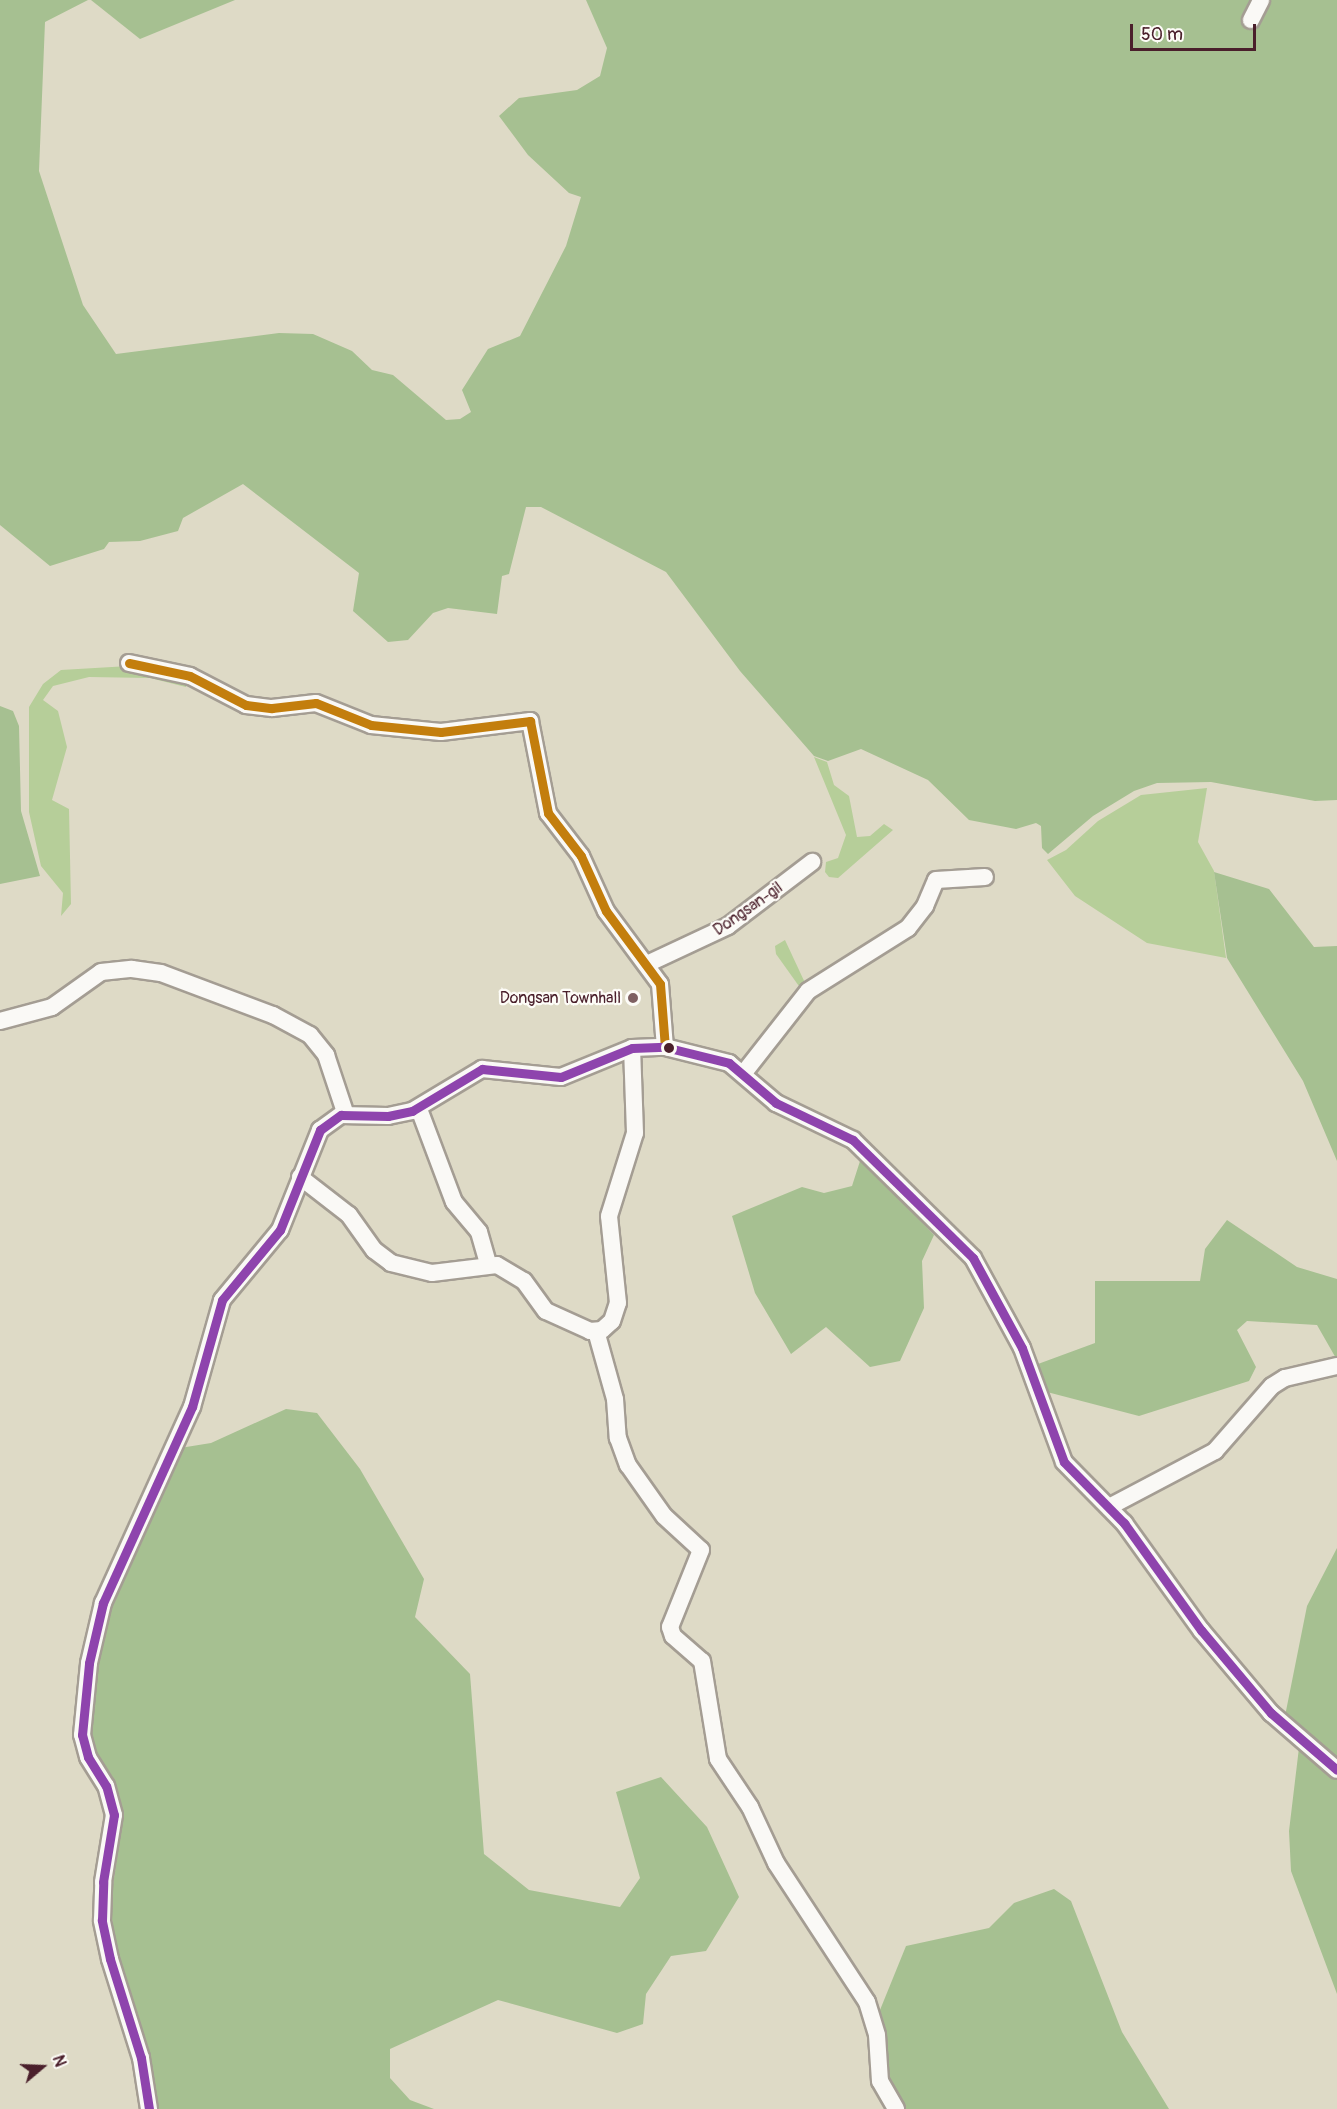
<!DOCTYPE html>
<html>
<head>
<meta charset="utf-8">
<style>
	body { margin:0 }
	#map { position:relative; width:1337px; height:2109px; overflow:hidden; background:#dedac6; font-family:Pangolin,sans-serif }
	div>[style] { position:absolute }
	.green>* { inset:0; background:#b6ce99 }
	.forest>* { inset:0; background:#a6c091 }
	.roads { filter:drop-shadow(2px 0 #a49d93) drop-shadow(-2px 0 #a49d93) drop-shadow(0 2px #a49d93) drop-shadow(0 -2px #a49d93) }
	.minor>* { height:16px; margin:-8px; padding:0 8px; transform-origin:8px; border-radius:8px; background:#faf9f6 }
	.bus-1>* { height:9px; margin:-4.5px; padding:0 4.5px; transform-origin:4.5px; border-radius:4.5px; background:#c37e0d }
	.bus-2>* { height:9px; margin:-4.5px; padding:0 4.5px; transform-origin:4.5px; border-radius:4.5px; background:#8e44ad }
	.dots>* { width:16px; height:16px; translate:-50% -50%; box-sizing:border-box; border:3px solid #fdfcf7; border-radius:50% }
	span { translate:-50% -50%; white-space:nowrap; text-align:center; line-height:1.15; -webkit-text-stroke:4.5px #fdfcf7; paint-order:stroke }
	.street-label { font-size:16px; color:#4a1f2b }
	.poi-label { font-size:16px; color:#4a1f2b }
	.right { translate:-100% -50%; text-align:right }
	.north { position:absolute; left:12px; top:2037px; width:60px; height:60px; -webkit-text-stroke:4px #fdfcf7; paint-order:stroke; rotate:71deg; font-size:16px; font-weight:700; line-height:24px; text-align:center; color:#4a1f2b }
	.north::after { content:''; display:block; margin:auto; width:21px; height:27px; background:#4a1f2b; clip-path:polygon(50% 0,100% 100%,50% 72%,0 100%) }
	.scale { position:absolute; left:1130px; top:24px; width:126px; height:27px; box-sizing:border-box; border:3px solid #4a1f2b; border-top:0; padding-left:8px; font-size:18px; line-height:21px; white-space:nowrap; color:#4a1f2b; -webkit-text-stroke:4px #fdfcf7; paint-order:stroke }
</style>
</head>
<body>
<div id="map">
	<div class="green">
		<div style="clip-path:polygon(129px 666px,188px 680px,186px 687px,150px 678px,89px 677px,53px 686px,43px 700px,58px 711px,67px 747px,52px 800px,69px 809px,71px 904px,61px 916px,63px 893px,41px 866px,29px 812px,29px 707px,43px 684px,61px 670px)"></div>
		<div style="clip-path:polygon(814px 757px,827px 762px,834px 785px,849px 796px,857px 837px,870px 836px,884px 824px,893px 830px,838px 878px,829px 877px,825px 872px,826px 862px,838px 858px,846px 835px)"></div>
		<div style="clip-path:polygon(1207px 788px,1198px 842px,1214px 871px,1226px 958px,1147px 943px,1075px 896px,1047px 860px,1066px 850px,1098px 821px,1141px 795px)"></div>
		<div style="clip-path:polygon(785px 940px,806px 985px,801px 989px,776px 954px,775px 946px)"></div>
	</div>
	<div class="forest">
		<div style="clip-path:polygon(0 0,88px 0,45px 22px,39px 171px,83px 305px,116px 354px,279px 333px,313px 334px,352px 351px,372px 370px,393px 375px,446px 420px,460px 419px,471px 412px,462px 390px,488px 349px,520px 336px,566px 246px,581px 197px,569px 193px,528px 155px,499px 116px,519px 98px,577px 90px,600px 76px,607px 48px,586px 0,1337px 0,1337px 800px,1315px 801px,1211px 782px,1157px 783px,1134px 791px,1093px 816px,1048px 854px,1042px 848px,1041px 826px,1036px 823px,1016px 829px,969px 820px,928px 780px,861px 749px,828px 761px,814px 756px,740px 671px,666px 572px,541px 507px,526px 507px,509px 574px,502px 576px,497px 614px,448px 608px,433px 613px,408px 640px,388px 642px,353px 611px,359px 573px,243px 484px,183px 518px,178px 531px,140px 541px,109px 542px,104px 549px,50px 566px,0 525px)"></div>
		<div style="clip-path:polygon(91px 0,235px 0,140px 39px)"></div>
		<div style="clip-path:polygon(0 706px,13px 711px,19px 726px,21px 811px,40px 876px,0 884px)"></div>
		<div style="clip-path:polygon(1214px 872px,1269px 889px,1314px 947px,1337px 946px,1337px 1161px,1303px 1081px,1227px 958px)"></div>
		<div style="clip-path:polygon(861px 1158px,934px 1235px,922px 1261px,924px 1308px,900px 1361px,870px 1367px,826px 1327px,791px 1354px,755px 1293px,732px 1216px,802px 1187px,824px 1193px,852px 1186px)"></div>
		<div style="clip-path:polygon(1227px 1220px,1297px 1267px,1337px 1279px,1337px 1360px,1317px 1325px,1247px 1321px,1237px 1330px,1256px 1367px,1249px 1381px,1139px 1416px,1047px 1392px,1038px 1364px,1095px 1343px,1095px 1281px,1200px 1281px,1205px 1249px)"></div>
		<div style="clip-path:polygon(286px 1409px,317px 1413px,360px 1469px,424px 1579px,415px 1617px,470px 1674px,484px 1854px,529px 1890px,620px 1907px,640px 1878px,616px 1792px,661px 1777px,707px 1827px,739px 1897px,706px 1951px,671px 1956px,646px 1994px,643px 2024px,617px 2033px,498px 2000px,390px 2049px,390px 2078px,410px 2100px,434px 2109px,157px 2109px,117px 1957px,110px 1904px,123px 1819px,119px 1794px,96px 1754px,90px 1733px,97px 1664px,110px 1604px,180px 1448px,211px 1443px)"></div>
		<div style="clip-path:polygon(1337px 1548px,1337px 1994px,1291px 1871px,1289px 1831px,1301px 1731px,1285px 1716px,1307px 1606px)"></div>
		<div style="clip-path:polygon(1054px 1889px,1071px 1901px,1122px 2032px,1169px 2109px,900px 2109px,888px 2087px,875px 2011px,880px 2010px,906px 1946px,989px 1928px,1014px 1903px)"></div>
	</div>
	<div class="roads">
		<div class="minor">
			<div style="left:1251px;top:20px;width:22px;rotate:-63deg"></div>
			<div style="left:129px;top:663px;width:62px;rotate:12deg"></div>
			<div style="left:190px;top:676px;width:63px;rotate:27.4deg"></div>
			<div style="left:246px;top:705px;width:26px;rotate:7deg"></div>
			<div style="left:272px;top:708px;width:44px;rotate:-6.5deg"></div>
			<div style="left:316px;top:703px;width:59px;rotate:21.8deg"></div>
			<div style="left:371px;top:725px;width:70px;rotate:5.7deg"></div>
			<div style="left:441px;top:732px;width:90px;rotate:-7deg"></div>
			<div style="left:530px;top:721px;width:94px;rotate:78.9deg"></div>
			<div style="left:548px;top:813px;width:54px;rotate:52.5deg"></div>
			<div style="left:581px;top:856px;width:60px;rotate:65.6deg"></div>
			<div style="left:606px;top:911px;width:91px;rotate:53.5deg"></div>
			<div style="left:660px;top:984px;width:63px;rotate:85.5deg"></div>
			<div style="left:647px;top:964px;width:89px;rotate:-25.1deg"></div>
			<div style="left:728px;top:926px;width:106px;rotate:-37.3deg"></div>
			<div style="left:0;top:1021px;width:54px;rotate:-15.1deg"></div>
			<div style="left:52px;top:1007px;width:60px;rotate:-35.5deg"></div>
			<div style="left:101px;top:972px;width:31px;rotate:-6deg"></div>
			<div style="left:132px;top:969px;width:29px;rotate:8deg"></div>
			<div style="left:161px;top:973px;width:120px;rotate:20.6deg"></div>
			<div style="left:273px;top:1015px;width:42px;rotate:28.4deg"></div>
			<div style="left:310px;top:1035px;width:26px;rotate:51deg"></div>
			<div style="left:326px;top:1055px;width:63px;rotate:71.6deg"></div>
			<div style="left:743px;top:1074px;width:105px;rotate:-51.9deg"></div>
			<div style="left:808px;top:991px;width:118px;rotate:-32.2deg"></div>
			<div style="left:908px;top:928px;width:28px;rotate:-52deg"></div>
			<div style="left:925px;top:906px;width:28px;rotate:-67deg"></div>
			<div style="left:936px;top:880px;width:49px;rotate:-3.5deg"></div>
			<div style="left:419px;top:1109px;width:99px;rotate:69.4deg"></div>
			<div style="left:454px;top:1202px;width:39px;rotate:50deg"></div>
			<div style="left:479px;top:1232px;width:32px;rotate:74deg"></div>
			<div style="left:300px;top:1177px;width:62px;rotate:37.8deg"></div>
			<div style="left:349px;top:1215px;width:43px;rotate:54.5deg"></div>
			<div style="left:374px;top:1250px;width:21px;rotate:37deg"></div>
			<div style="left:391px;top:1263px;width:42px;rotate:13.7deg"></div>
			<div style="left:432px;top:1273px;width:65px;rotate:-7deg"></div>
			<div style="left:497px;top:1265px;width:31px;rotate:31deg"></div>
			<div style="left:524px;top:1281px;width:37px;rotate:54deg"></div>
			<div style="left:546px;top:1311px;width:48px;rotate:24.4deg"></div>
			<div style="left:590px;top:1331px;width:12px;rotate:-5deg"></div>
			<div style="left:602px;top:1330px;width:13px;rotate:-42deg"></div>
			<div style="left:612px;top:1321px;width:19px;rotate:-72deg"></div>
			<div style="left:618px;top:1303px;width:87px;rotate:-95.9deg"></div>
			<div style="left:609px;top:1216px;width:87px;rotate:-72.6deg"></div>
			<div style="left:635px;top:1133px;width:85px;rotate:-92deg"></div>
			<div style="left:596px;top:1331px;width:71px;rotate:74.4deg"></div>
			<div style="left:615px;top:1399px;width:39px;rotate:86deg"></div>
			<div style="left:618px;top:1438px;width:29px;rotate:70deg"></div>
			<div style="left:628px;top:1465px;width:62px;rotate:54.8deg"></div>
			<div style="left:664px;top:1516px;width:50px;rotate:42.6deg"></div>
			<div style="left:701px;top:1550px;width:83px;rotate:111.9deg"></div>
			<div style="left:670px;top:1627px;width:9px;rotate:72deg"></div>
			<div style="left:673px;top:1636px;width:38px;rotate:41deg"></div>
			<div style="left:702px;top:1661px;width:99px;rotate:80.7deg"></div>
			<div style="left:718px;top:1759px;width:58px;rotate:56.3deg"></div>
			<div style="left:750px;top:1807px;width:62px;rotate:65.1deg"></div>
			<div style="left:776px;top:1863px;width:166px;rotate:56.8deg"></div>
			<div style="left:867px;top:2002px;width:34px;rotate:73deg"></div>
			<div style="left:877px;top:2035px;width:46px;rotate:86.3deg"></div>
			<div style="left:880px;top:2081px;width:32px;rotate:60deg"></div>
			<div style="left:1109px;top:1507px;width:120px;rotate:-27.8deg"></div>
			<div style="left:1215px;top:1451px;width:86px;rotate:-48.8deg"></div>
			<div style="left:1272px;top:1386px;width:15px;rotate:-32deg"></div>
			<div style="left:1285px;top:1378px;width:53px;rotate:-13deg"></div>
			<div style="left:149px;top:2109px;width:52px;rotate:-98.9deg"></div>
			<div style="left:141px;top:2058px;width:104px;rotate:-107.4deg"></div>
			<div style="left:110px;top:1959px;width:40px;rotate:-102deg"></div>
			<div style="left:102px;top:1920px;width:38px;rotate:-88deg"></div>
			<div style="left:103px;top:1882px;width:68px;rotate:-80.7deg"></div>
			<div style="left:114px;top:1815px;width:30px;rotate:-105deg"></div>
			<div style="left:106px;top:1786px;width:34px;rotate:-122deg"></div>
			<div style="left:88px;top:1757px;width:23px;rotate:-105deg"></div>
			<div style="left:82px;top:1735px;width:72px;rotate:-84.4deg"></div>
			<div style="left:89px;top:1663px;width:62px;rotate:-76.9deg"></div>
			<div style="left:103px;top:1603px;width:215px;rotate:-65.6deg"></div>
			<div style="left:192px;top:1407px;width:111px;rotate:-74.3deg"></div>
			<div style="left:222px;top:1300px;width:91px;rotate:-50.4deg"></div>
			<div style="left:280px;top:1230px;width:108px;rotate:-68.2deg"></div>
			<div style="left:320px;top:1130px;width:26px;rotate:-36deg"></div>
			<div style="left:341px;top:1115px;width:47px;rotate:1.2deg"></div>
			<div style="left:388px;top:1116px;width:25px;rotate:-12deg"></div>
			<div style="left:412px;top:1111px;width:82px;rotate:-31deg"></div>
			<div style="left:482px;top:1069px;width:79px;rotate:5.8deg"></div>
			<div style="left:561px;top:1077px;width:77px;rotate:-22.2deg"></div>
			<div style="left:632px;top:1048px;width:33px;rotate:-2deg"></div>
			<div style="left:665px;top:1047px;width:66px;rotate:14deg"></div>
			<div style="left:729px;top:1063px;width:62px;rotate:40.4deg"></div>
			<div style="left:776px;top:1103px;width:85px;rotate:25.7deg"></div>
			<div style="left:853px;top:1140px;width:168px;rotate:44.5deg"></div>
			<div style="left:973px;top:1258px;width:102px;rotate:61.4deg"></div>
			<div style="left:1022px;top:1348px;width:121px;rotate:69.8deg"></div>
			<div style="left:1064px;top:1462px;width:86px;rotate:45.5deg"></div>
			<div style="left:1124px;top:1523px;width:132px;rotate:54.3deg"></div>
			<div style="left:1201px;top:1630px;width:109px;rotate:49.9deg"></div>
			<div style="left:1271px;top:1713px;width:87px;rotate:40.8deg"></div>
		</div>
	</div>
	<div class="bus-1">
		<div style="left:129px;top:663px;width:62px;rotate:12deg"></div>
		<div style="left:190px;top:676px;width:63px;rotate:27.4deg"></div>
		<div style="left:246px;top:705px;width:26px;rotate:7deg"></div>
		<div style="left:272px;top:708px;width:44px;rotate:-6.5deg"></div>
		<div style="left:316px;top:703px;width:59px;rotate:21.8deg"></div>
		<div style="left:371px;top:725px;width:70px;rotate:5.7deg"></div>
		<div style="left:441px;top:732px;width:90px;rotate:-7deg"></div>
		<div style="left:530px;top:721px;width:94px;rotate:78.9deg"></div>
		<div style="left:548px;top:813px;width:54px;rotate:52.5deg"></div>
		<div style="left:581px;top:856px;width:60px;rotate:65.6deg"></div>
		<div style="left:606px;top:911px;width:91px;rotate:53.5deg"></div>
		<div style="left:660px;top:984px;width:63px;rotate:85.5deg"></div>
	</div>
	<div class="bus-2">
		<div style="left:149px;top:2109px;width:52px;rotate:-98.9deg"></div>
		<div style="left:141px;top:2058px;width:104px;rotate:-107.4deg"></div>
		<div style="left:110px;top:1959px;width:40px;rotate:-102deg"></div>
		<div style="left:102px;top:1920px;width:38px;rotate:-88deg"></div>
		<div style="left:103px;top:1882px;width:68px;rotate:-80.7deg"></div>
		<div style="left:114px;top:1815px;width:30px;rotate:-105deg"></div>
		<div style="left:106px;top:1786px;width:34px;rotate:-122deg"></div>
		<div style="left:88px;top:1757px;width:23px;rotate:-105deg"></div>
		<div style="left:82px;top:1735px;width:72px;rotate:-84.4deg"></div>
		<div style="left:89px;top:1663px;width:62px;rotate:-76.9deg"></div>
		<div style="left:103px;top:1603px;width:215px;rotate:-65.6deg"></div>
		<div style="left:192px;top:1407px;width:111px;rotate:-74.3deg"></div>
		<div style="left:222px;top:1300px;width:91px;rotate:-50.4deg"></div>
		<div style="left:280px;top:1230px;width:108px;rotate:-68.2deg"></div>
		<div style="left:320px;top:1130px;width:26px;rotate:-36deg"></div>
		<div style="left:341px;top:1115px;width:47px;rotate:1.2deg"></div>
		<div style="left:388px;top:1116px;width:25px;rotate:-12deg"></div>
		<div style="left:412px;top:1111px;width:82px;rotate:-31deg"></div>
		<div style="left:482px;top:1069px;width:79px;rotate:5.8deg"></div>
		<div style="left:561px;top:1077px;width:77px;rotate:-22.2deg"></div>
		<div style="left:632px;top:1048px;width:33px;rotate:-2deg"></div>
		<div style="left:665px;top:1047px;width:66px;rotate:14deg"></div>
		<div style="left:729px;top:1063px;width:62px;rotate:40.4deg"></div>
		<div style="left:776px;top:1103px;width:85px;rotate:25.7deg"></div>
		<div style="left:853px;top:1140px;width:168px;rotate:44.5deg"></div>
		<div style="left:973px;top:1258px;width:102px;rotate:61.4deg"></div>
		<div style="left:1022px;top:1348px;width:121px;rotate:69.8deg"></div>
		<div style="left:1064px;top:1462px;width:86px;rotate:45.5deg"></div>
		<div style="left:1124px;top:1523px;width:132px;rotate:54.3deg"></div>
		<div style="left:1201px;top:1630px;width:109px;rotate:49.9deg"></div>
		<div style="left:1271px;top:1713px;width:87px;rotate:40.8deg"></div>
	</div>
	<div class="dots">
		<div style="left:633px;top:998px;background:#7e6061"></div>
		<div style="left:669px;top:1048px;background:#4a1f2b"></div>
	</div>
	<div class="street-label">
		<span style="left:748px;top:909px;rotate:-35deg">Dongsan-gil</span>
	</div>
	<div class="poi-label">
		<span class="right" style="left:621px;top:998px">Dongsan Townhall</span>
	</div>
	<div class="north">N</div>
	<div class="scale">50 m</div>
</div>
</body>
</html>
